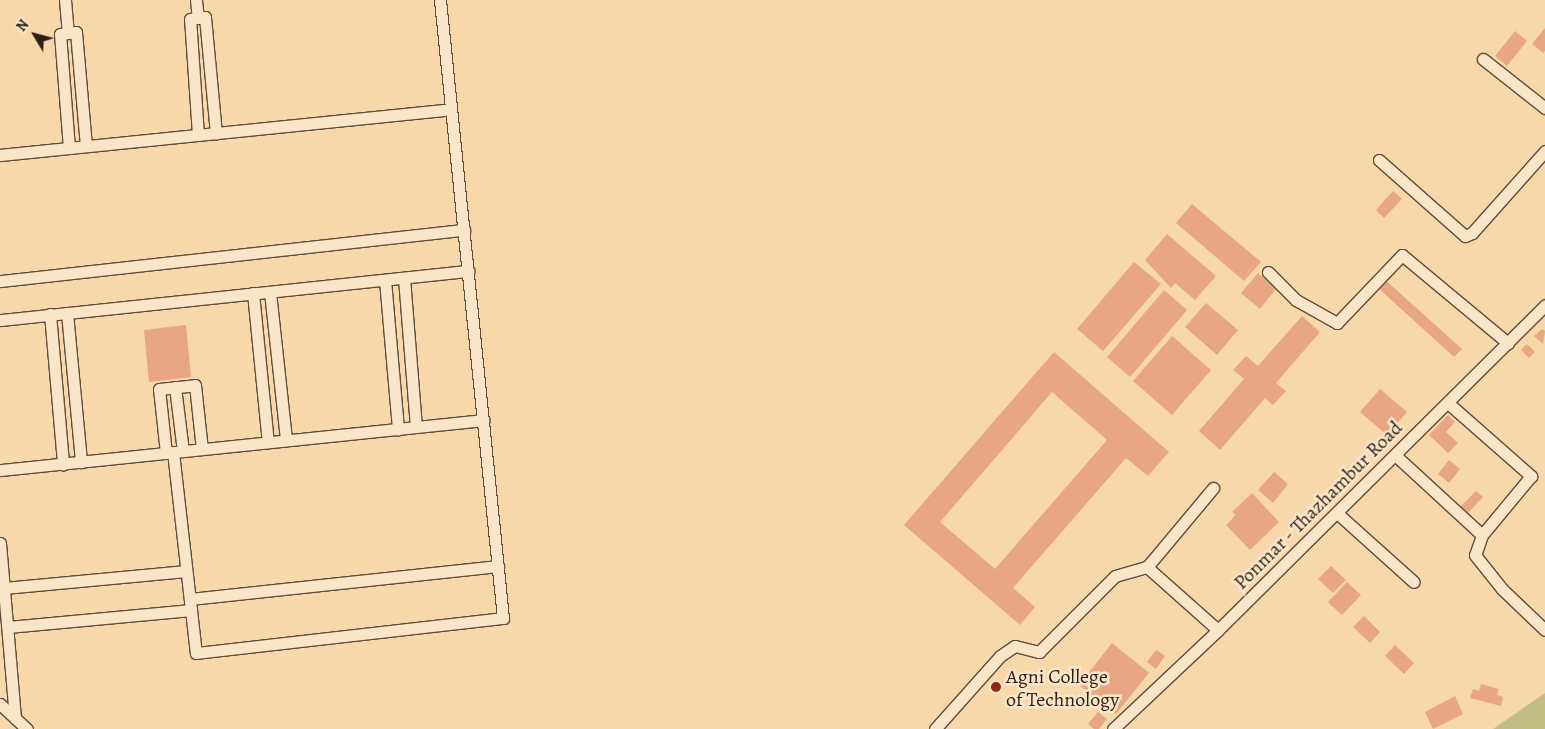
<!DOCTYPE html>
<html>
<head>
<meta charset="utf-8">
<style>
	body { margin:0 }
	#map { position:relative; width:1545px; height:729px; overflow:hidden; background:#f6d8ab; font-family:Alegreya,serif }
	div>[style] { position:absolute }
	.green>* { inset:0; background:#c2bd85 }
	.building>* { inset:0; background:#e8a685 }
	.roads { filter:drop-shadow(1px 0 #604c3a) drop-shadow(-1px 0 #604c3a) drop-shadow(0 1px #604c3a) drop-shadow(0 -1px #604c3a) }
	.minor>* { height:11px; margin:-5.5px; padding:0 5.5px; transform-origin:5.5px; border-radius:5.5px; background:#f9e6c8 }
	.dots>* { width:14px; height:14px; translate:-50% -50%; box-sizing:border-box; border:2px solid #f9e6c8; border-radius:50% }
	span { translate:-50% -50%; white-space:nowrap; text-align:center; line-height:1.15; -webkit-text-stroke:5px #f9e6c8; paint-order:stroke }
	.street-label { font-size:20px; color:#2e1d15 }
	.poi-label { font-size:20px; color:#2e1d15 }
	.left { translate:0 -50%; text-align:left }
	.north { position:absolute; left:10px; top:10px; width:50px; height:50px; -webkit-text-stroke:4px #f9e6c8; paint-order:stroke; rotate:307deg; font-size:14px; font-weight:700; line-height:20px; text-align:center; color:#2e1d15 }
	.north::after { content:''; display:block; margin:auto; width:18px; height:22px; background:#2e1d15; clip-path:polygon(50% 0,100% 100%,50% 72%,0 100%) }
</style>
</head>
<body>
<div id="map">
	<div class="green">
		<div style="clip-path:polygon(1545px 693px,1545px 729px,1493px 729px)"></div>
	</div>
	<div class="building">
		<div style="clip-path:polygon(1545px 28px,1545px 51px,1543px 53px,1532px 44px)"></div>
		<div style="clip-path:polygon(1515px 31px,1527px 41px,1507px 66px,1495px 56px)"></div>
		<div style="clip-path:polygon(1393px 191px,1402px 199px,1384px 218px,1376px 210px)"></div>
		<div style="clip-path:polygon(1192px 204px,1261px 262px,1244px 281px,1176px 223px)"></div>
		<div style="clip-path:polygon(1167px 234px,1216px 276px,1195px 300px,1175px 283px,1171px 288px,1145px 260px)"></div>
		<div style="clip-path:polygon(1134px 262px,1161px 284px,1103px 351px,1077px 329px)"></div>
		<div style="clip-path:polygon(1258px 273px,1276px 289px,1260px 309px,1241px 293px)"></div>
		<div style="clip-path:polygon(1383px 278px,1462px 349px,1454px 357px,1376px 286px)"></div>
		<div style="clip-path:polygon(1164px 290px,1187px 310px,1130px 377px,1107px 357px)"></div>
		<div style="clip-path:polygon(1206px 303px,1238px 330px,1217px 355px,1185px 327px)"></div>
		<div style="clip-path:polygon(1302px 316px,1320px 332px,1276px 383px,1286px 391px,1273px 405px,1265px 398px,1220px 450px,1199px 431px,1244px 379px,1233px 370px,1246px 356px,1258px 366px)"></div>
		<div style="clip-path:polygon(186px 325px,191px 377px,149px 382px,144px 330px)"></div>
		<div style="clip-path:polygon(1542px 329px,1545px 331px,1543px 344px,1534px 336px)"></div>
		<div style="clip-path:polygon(1172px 336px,1211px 370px,1172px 415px,1133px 381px)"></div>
		<div style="clip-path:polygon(1527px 344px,1535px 352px,1529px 358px,1521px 350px)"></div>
		<div style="clip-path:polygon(evenodd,1054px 352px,1169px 452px,1148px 476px,1126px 458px,1013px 588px,1035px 607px,1020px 625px,904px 525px,1054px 352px,1052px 392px,1107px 440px,995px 569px,940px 522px,1052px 392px)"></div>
		<div style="clip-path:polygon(1380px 389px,1407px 412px,1387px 435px,1360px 412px)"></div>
		<div style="clip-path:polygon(1448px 415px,1455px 422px,1446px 432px,1458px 443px,1448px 453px,1429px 435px)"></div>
		<div style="clip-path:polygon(1449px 460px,1460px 469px,1449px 483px,1438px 474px)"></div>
		<div style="clip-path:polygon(1274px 472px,1288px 484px,1273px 503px,1258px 490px)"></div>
		<div style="clip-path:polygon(1476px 491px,1483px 497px,1465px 516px,1458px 509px)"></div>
		<div style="clip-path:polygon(1252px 493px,1279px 522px,1250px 550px,1226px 525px,1236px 515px,1232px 512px)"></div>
		<div style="clip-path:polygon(1331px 566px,1346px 580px,1333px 593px,1318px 579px)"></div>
		<div style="clip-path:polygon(1347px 582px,1361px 595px,1342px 615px,1328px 602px)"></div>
		<div style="clip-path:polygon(1364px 616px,1380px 632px,1370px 643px,1353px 627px)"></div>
		<div style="clip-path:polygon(1112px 643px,1149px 673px,1116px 714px,1079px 685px)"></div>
		<div style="clip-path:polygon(1395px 645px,1414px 663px,1404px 674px,1385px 656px)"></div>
		<div style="clip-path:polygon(1156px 650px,1165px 656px,1156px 669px,1147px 662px)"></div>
		<div style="clip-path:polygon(1481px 684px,1499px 689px,1497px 695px,1503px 697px,1501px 706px,1470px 698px,1473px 689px,1479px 691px)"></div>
		<div style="clip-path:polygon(1455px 696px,1463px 714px,1433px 729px,1425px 712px)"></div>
		<div style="clip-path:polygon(1098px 712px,1107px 719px,1099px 729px,1094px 729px,1088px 724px)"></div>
	</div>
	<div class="roads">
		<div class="minor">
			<div style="left:65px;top:0;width:33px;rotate:85deg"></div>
			<div style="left:196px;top:0;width:18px;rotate:84deg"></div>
			<div style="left:1483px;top:59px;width:79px;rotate:38.3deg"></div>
			<div style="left:198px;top:135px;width:116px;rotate:-93.9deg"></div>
			<div style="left:190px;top:19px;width:15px;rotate:-8deg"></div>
			<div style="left:205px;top:17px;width:117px;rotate:84.6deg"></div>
			<div style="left:69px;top:148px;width:114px;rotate:-94.5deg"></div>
			<div style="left:60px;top:34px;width:16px;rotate:-7deg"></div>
			<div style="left:76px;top:32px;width:114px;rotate:85deg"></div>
			<div style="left:0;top:155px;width:453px;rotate:-5.8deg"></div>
			<div style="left:1379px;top:160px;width:115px;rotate:41.5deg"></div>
			<div style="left:1465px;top:236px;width:8px;rotate:-23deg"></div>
			<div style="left:1472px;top:233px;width:110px;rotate:-48.3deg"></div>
			<div style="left:1268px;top:272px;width:40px;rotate:45deg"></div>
			<div style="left:1296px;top:300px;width:47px;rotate:29.3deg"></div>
			<div style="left:1337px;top:323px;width:94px;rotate:-46.3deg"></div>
			<div style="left:1402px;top:255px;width:138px;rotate:39.7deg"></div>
			<div style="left:404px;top:278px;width:149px;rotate:85.4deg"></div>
			<div style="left:385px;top:280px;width:150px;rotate:85deg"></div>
			<div style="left:0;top:281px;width:467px;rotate:-6.3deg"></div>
			<div style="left:270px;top:292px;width:149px;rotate:83.8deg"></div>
			<div style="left:253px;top:293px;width:150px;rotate:84.3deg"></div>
			<div style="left:67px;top:313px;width:150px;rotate:84.6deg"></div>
			<div style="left:50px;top:314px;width:151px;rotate:85deg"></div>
			<div style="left:0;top:320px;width:471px;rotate:-6deg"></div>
			<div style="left:175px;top:387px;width:64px;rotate:82.9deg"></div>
			<div style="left:1448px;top:403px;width:111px;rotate:41.3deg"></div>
			<div style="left:1531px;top:476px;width:77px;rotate:129.7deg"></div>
			<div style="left:173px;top:452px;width:202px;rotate:83.5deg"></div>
			<div style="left:196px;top:653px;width:309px;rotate:-6.5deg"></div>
			<div style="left:503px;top:618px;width:621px;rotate:-95.82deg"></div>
			<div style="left:166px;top:453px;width:64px;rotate:-96.2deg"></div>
			<div style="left:159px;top:389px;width:36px;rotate:-6deg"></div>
			<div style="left:195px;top:385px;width:64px;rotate:83.8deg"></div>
			<div style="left:1395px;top:455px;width:118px;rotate:42.6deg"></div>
			<div style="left:1482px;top:535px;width:21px;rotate:109deg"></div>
			<div style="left:1475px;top:555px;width:43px;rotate:51.5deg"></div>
			<div style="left:1502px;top:589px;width:59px;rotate:43.6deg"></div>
			<div style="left:0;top:470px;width:486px;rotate:-5.9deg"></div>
			<div style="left:1337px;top:513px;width:103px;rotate:41.9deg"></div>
			<div style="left:0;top:543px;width:176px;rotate:85.1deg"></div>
			<div style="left:1147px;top:567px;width:103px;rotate:-50.1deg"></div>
			<div style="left:4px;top:588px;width:183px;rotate:-5.3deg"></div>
			<div style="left:190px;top:599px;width:310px;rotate:-6.1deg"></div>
			<div style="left:8px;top:627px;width:184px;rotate:-5.3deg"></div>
			<div style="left:0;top:704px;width:37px;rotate:43deg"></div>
			<div style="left:935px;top:729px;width:98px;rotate:-48.3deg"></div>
			<div style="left:1000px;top:656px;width:18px;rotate:-34deg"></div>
			<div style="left:1015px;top:646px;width:25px;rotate:14deg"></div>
			<div style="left:1039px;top:652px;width:107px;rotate:-45deg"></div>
			<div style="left:1115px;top:576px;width:33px;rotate:-16deg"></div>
			<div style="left:1147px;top:567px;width:95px;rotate:41.6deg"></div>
			<div style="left:1113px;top:729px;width:144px;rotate:-43.3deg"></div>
			<div style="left:1218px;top:630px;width:461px;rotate:-44.8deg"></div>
		</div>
	</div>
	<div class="dots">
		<div style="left:996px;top:687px;background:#8f2418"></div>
	</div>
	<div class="street-label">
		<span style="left:1318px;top:505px;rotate:-45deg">Ponmar - Thazhambur Road</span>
	</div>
	<div class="poi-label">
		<span class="left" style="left:1006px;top:688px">Agni College<br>of Technology</span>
	</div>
	<div class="north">N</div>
</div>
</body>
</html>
